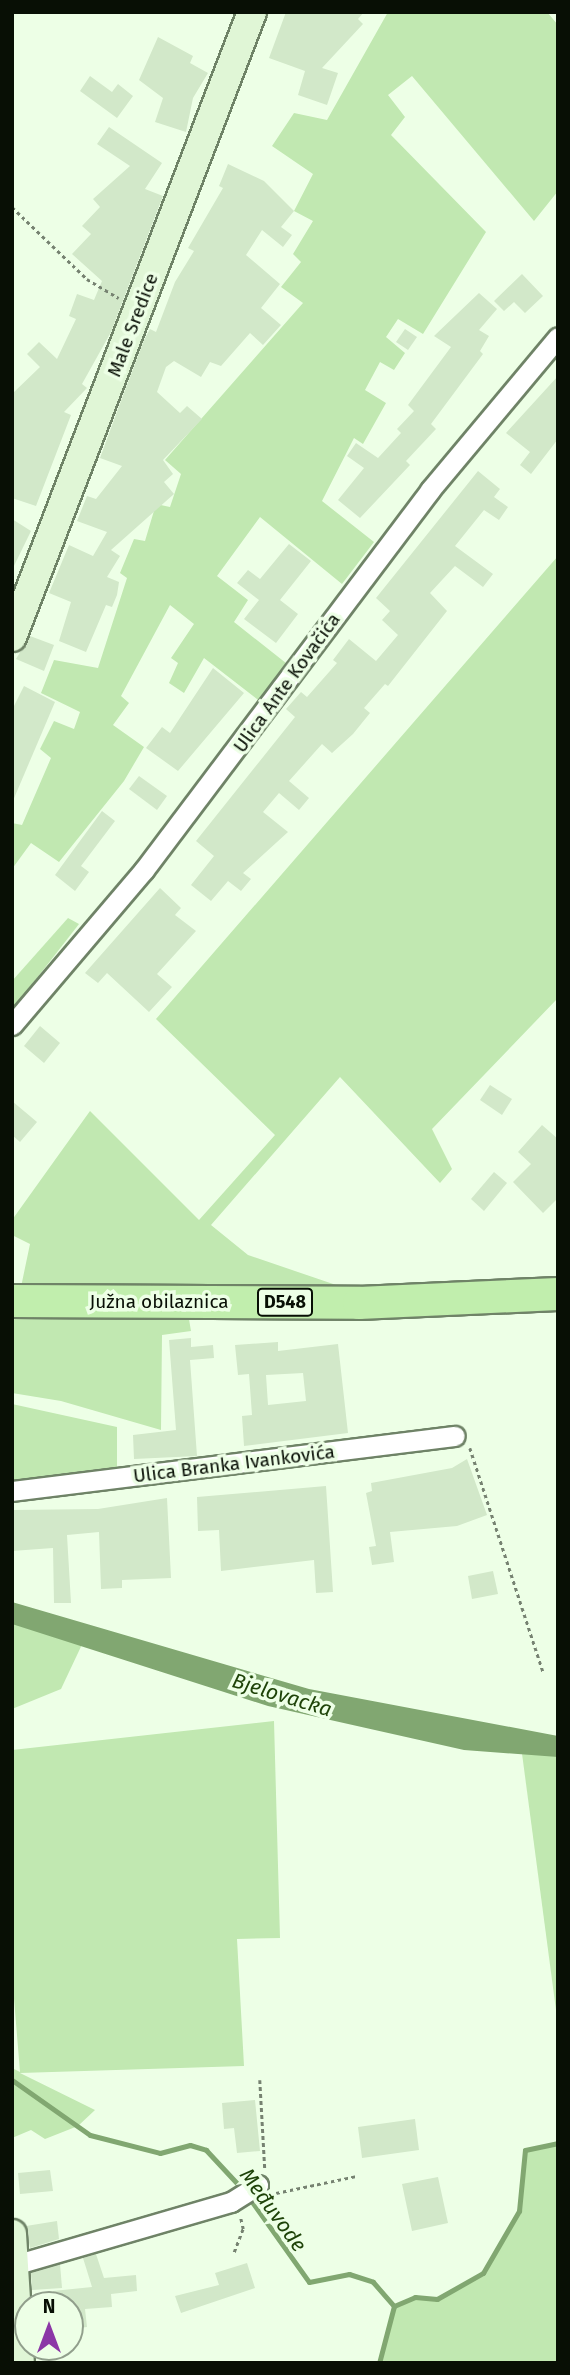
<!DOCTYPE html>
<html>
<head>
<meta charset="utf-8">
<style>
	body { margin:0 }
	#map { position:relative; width:570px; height:2375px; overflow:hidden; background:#edffe6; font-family:"Fira Sans",sans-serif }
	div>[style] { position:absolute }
	.green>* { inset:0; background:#c1e8b1 }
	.water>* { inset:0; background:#81a771 }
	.stream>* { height:5px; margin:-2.5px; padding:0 2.5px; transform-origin:2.5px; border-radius:2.5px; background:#81a771 }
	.building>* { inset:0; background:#d2e8c9 }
	.path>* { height:2.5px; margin-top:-1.25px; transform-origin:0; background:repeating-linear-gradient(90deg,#768271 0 3.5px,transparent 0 7px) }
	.roads { filter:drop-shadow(2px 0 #6f8367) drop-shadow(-2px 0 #6f8367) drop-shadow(0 2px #6f8367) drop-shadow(0 -2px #6f8367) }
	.street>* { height:19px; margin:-9.5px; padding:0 9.5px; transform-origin:9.5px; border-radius:9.5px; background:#fff }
	.secondary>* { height:28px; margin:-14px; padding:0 14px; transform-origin:14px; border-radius:14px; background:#e0f6d6 }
	.primary>* { height:32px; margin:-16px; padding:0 16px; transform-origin:16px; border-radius:16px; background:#c1eead }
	span { translate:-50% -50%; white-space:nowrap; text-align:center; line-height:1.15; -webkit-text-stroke:7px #edffe6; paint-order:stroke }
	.shield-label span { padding:2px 5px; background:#edffe6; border:2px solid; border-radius:5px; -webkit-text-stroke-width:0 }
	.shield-label { font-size:18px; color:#080f05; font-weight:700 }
	.street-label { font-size:19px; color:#080f05 }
	.water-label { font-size:21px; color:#1e4308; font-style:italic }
	.frame { position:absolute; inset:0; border:14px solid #080f05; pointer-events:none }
	.north { position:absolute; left:14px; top:2291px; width:70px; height:70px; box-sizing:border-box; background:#edffe6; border:2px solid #919f8c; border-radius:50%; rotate:0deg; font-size:19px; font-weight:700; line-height:28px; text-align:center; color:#080f05 }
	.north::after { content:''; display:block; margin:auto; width:24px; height:32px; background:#8b37a6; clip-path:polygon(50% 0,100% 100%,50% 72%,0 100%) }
</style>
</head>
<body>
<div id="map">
	<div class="green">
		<div style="clip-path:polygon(388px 12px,547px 12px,558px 25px,558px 191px,534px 221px,412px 76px,388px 95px,405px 117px,391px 135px,486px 232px,423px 334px,398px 319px,386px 337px,405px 353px,394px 370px,380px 362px,365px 390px,386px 403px,363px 444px,354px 438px,322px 501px,374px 542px,342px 584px,260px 517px,217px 576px,248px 600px,234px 622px,296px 671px,270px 709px,204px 658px,184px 693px,169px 683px,178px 663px,171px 658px,194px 624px,170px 605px,121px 696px,129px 703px,113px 725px,144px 747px,124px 781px,59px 862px,31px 843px,12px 869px,12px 823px,22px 825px,51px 758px,40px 749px,54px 721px,74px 729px,80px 712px,41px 693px,54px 660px,98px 668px,127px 578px,120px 573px,134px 539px,145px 541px,156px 504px,170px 507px,181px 474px,165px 460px,303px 303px,281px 287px,301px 262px,293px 254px,313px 221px,294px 211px,313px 174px,272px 146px,294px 113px,327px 120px)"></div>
		<div style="clip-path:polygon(558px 556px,558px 998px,432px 1129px,452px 1169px,440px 1183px,340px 1077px,211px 1225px,248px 1255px,339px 1286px,145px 1289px,186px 1302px,191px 1331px,162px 1335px,161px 1430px,61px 1401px,12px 1393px,12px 1330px,30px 1244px,12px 1235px,12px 1220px,90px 1111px,199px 1220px,275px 1135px,156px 1019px)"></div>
		<div style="clip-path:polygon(68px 918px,79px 924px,12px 1010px,12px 981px)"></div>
		<div style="clip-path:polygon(12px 1404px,117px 1427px,117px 1478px,12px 1492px)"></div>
		<div style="clip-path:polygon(12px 1611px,86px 1636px,61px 1689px,12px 1709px)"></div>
		<div style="clip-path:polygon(274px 1721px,280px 1938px,237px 1939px,244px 2066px,20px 2073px,95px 2110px,78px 2126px,45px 2139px,31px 2130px,12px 2138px,12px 2068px,20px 2072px,12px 1974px,12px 1750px)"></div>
		<div style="clip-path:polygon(521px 1746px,558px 1749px,558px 2025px)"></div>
		<div style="clip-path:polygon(558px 2143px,558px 2363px,379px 2363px,394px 2306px,415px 2297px,437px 2299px,483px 2273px,519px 2211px,525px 2150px)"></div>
	</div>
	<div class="water">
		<div style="clip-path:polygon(12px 1602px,309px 1689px,558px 1736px,558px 1757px,464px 1750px,268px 1706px,12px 1624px)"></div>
	</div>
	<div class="stream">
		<div style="left:12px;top:2080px;width:95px;rotate:35.2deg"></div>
		<div style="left:90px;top:2135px;width:72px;rotate:14.4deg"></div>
		<div style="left:160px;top:2153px;width:31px;rotate:-15deg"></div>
		<div style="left:190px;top:2145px;width:17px;rotate:17deg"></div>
		<div style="left:206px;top:2150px;width:57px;rotate:47.1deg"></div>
		<div style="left:245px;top:2192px;width:110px;rotate:54.6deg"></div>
		<div style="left:309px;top:2282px;width:41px;rotate:-11.3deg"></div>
		<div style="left:349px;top:2274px;width:25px;rotate:18deg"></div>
		<div style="left:373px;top:2282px;width:32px;rotate:49deg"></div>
		<div style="left:394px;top:2306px;width:59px;rotate:104.7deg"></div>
		<div style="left:394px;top:2306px;width:23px;rotate:-23deg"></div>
		<div style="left:415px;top:2297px;width:22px;rotate:5deg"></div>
		<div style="left:437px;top:2299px;width:53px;rotate:-29.5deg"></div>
		<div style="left:483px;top:2273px;width:72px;rotate:-59.9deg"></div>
		<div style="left:519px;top:2211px;width:61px;rotate:-84.4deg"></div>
		<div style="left:525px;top:2150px;width:34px;rotate:-12deg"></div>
	</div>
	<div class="building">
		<div style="clip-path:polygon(286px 12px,364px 12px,358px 19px,363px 24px,322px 68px,338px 73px,327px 105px,298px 95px,305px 71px,269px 58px)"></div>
		<div style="clip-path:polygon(158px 37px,193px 56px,190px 63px,208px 73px,193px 98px,186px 132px,155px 122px,163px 98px,139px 80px)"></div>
		<div style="clip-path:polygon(90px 76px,112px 92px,118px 84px,133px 96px,117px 118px,80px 91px)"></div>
		<div style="clip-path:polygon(109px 127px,162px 163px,145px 189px,163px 196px,111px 332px,82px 384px,87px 388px,64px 412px,71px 415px,36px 506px,12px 498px,12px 394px,40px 367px,27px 354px,39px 342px,57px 359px,76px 319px,69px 316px,77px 294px,94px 300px,102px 281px,72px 254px,91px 234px,82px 226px,100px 207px,93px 199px,130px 166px,97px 144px)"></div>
		<div style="clip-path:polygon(228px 164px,264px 181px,294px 211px,281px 227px,292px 235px,283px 247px,262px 230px,246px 255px,280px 284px,261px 308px,281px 325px,263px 345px,250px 333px,221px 366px,210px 362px,201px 377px,174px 361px,166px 367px,157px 392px,180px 413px,187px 406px,202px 419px,163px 460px,173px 474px,164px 482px,174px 494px,111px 550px,120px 556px,107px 577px,119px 582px,117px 595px,112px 607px,106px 605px,86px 652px,59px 641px,71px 602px,49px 593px,69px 545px,93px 556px,107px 532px,77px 521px,87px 496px,96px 499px,122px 466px,100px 458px,122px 398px,144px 340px,150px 329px,156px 332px,175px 282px,194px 251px,188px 248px,223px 188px,219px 186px)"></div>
		<div style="clip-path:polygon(522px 274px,543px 296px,525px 313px,514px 302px,504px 311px,494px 301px)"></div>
		<div style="clip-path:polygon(479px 293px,497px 309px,479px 330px,489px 336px,480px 351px,483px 354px,431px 424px,436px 429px,406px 461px,410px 465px,360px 518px,338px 500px,364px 468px,347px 456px,356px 443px,378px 458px,401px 433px,397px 429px,414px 411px,408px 405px,451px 347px,434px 336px)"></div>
		<div style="clip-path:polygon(405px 329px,417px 337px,408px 350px,396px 342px)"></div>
		<div style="clip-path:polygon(558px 376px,558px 439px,531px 474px,520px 465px,530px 452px,506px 433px)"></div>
		<div style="clip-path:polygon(478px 471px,500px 489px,494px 497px,508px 507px,499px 520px,484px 510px,455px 546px,493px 574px,483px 587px,455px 566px,430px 593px,447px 611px,388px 686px,385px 684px,364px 708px,370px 713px,353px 734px,332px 753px,322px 744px,289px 781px,309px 798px,299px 810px,279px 793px,263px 812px,288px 832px,243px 873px,251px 879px,241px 891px,228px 881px,211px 901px,191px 885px,214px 856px,196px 841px,295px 717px,286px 709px,301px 692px,307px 697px,337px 663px,333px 660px,349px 639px,376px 661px,398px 635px,382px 620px,390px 611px,376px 598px)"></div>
		<div style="clip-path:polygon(12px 519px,31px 531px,12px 570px)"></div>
		<div style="clip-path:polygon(289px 544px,311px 561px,280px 600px,298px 614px,276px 643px,244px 619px,259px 600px,237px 583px,248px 570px,260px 579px)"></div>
		<div style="clip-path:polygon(30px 636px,54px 645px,44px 671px,16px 659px)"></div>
		<div style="clip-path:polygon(213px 668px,244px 693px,178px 771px,146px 748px,162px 727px,170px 733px)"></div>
		<div style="clip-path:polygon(24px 686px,55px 702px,12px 803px,12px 710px)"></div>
		<div style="clip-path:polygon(139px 776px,167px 796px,157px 810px,129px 789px)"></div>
		<div style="clip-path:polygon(102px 811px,115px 821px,81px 866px,89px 872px,75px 891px,55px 875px)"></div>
		<div style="clip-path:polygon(160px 888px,181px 908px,175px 915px,196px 931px,157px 974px,172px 987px,149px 1012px,107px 973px,98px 983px,85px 973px)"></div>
		<div style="clip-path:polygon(40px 1026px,60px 1043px,44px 1063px,24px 1046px)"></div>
		<div style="clip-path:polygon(490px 1085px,512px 1099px,502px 1115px,480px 1100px)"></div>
		<div style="clip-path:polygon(12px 1101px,37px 1122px,20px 1142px,12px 1135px)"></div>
		<div style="clip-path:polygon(542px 1125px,558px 1139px,558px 1198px,543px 1213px,513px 1182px,531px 1164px,518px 1152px)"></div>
		<div style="clip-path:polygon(494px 1172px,507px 1183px,484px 1211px,471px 1199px)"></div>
		<div style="clip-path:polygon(191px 1338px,191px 1347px,213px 1345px,214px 1358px,190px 1360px,197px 1456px,134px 1459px,133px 1435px,176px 1430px,169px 1340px)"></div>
		<div style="clip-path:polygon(evenodd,278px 1342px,278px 1351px,338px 1344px,348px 1433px,244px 1446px,242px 1416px,252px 1415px,249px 1374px,238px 1375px,235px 1345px,278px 1342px,303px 1373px,306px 1401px,268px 1405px,266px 1375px,303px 1373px)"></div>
		<div style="clip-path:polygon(467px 1459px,487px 1515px,457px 1526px,390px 1532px,394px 1562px,372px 1565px,369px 1547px,376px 1546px,366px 1493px,372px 1491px,371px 1483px,452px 1468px)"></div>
		<div style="clip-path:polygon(326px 1486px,333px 1592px,316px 1593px,314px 1560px,221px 1571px,219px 1530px,198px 1531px,197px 1497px)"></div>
		<div style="clip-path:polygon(167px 1498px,171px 1578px,122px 1580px,122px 1588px,101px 1589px,99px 1532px,67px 1535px,71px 1603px,54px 1603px,53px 1548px,12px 1551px,12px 1510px,98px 1509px)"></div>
		<div style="clip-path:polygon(493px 1571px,498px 1594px,472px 1599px,468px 1576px)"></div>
		<div style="clip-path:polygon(255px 2100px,260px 2151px,237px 2153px,234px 2128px,224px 2129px,222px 2103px)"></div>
		<div style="clip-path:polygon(415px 2119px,419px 2150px,362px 2158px,358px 2127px)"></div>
		<div style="clip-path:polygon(50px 2170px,53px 2191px,20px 2194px,18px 2173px)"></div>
		<div style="clip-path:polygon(438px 2177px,448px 2223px,412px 2231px,402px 2184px)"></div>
		<div style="clip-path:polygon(57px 2221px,59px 2239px,30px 2248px,26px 2226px)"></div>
		<div style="clip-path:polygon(96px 2254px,104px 2278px,136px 2275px,137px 2291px,111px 2294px,112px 2307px,85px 2309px,87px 2327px,70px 2329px,70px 2305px,54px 2305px,53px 2291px,92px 2287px,83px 2258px)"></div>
		<div style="clip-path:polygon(247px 2263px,255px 2288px,181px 2313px,175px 2296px,219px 2285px,215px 2273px)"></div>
		<div style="clip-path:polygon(60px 2264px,62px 2288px,32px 2290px,31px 2273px)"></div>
	</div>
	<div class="path">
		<div style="left:12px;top:207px;width:104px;rotate:43.8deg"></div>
		<div style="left:87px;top:279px;width:37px;rotate:31deg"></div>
		<div style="left:470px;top:1448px;width:236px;rotate:71.9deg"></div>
		<div style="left:260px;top:2080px;width:90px;rotate:86.8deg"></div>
		<div style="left:276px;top:2193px;width:83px;rotate:-11.9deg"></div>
		<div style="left:234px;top:2252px;width:25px;rotate:-69deg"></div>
		<div style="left:243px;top:2229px;width:13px;rotate:-103deg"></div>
	</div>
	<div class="roads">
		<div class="street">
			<div style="left:12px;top:1025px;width:204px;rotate:-49.6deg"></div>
			<div style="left:144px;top:870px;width:476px;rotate:-53deg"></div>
			<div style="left:430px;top:490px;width:199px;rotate:-50.1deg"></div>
			<div style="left:12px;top:1491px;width:446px;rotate:-7.1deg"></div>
			<div style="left:14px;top:2265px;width:226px;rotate:-16.2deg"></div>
			<div style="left:231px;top:2202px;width:32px;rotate:-32deg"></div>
		</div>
		<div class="secondary">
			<div style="left:12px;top:637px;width:669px;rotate:-68.99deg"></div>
			<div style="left:12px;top:2234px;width:129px;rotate:86.5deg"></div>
		</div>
		<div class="primary">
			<div style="left:12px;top:1301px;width:347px;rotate:0.3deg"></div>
			<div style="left:359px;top:1303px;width:199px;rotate:-2.6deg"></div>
		</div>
	</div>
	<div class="shield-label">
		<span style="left:285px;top:1302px">D548</span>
	</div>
	<div class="street-label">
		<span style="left:133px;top:325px;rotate:-69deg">Male Sredice</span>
		<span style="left:287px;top:683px;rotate:-54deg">Ulica Ante Kovačića</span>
		<span style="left:159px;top:1302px">Južna obilaznica</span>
		<span style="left:234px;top:1464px;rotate:-7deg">Ulica Branka Ivankovića</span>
	</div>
	<div class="water-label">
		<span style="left:282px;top:1695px;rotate:17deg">Bjelovacka</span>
		<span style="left:273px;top:2210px;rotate:54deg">Međuvode</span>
	</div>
	<div class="frame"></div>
	<div class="north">N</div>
</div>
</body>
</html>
